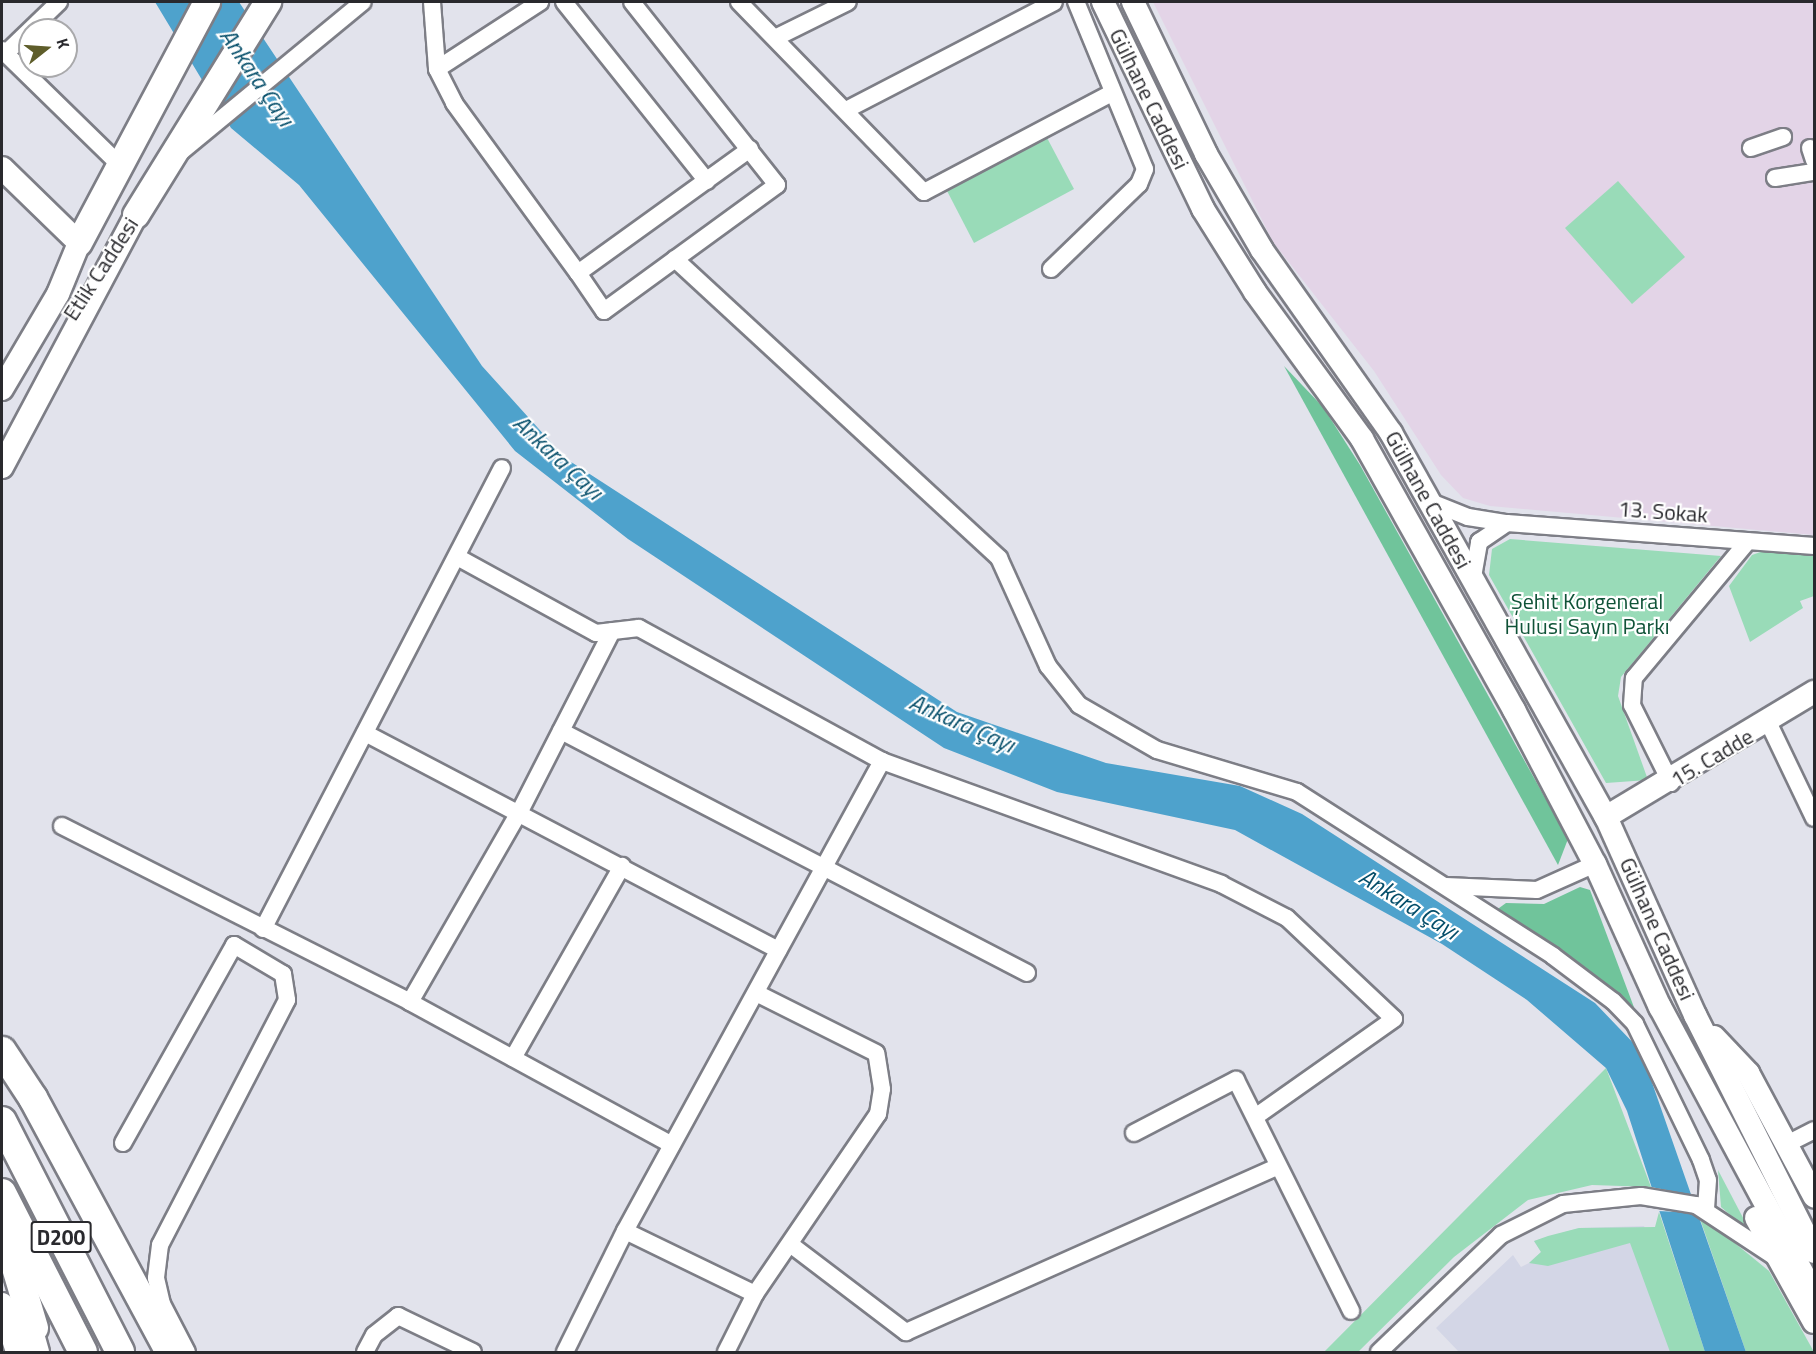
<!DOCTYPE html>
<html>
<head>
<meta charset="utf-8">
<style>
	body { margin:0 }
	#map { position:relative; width:1816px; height:1354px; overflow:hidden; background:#e2e3ec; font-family:"Titillium Web",sans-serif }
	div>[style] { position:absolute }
	.built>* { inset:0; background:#d3d6e6 }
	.medical>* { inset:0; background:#e3d4e7 }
	.green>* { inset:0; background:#99dbb8 }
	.forest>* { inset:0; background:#70c49b }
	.water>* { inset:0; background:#4ea2cc }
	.pier>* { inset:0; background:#e2e3ec }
	.roads { filter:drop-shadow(2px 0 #7d7e86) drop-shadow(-2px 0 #7d7e86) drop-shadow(0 2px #7d7e86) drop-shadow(0 -2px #7d7e86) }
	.street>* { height:16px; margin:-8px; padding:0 8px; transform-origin:8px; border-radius:8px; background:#fff }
	.secondary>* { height:22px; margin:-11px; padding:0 11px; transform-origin:11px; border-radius:11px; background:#fff }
	.primary>* { height:26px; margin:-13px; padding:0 13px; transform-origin:13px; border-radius:13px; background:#fff }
	.highway>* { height:28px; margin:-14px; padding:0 14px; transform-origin:14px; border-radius:14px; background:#fff }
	span { translate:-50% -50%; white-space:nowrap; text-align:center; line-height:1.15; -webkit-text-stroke:4.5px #fff; paint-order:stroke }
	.shield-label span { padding:2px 4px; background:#fff; border:2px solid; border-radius:4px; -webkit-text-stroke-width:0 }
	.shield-label { font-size:21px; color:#29292d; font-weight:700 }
	.street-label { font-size:22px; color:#29292d }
	.park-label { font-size:22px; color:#105338 }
	.water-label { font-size:24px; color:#054e6a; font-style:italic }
	.frame { position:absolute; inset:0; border:3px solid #29292d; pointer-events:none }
	.north { position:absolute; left:18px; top:18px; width:60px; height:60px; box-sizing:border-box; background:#fff; border:2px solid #a9a9ab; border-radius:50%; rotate:73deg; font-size:16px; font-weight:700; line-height:24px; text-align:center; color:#29292d }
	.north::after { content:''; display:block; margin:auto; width:21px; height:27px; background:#5e5d2a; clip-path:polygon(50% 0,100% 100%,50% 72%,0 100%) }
</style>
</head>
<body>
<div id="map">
	<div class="built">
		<div style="clip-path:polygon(1644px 1226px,1705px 1352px,1459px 1352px,1436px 1328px,1513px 1255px,1521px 1267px,1529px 1263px,1541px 1252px,1534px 1241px,1579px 1228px)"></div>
	</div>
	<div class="medical">
		<div style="clip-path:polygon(1153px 2px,1814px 2px,1814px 535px,1490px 506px,1463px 498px,1441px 475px,1374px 371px,1273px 242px)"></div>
	</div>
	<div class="green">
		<div style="clip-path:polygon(1045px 134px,1074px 189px,974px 243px,945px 187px)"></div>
		<div style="clip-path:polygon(1618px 181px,1685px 257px,1632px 304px,1565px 228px)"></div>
		<div style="clip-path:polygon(1510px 539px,1721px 556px,1621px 677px,1618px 696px,1648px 780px,1606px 783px,1489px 575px,1492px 549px)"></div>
		<div style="clip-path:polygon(1769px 549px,1814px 554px,1814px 596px,1800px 601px,1803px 608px,1750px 642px,1729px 586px,1752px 555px)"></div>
		<div style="clip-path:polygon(1606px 1068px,1651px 1187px,1592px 1185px,1528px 1200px,1454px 1257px,1358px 1352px,1324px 1352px)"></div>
		<div style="clip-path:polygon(1718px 1170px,1751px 1233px,1721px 1207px)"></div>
		<div style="clip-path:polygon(1659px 1212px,1705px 1352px,1670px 1352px,1630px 1243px,1548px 1266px,1529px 1263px,1541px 1252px,1534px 1241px,1548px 1236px,1579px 1228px,1655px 1227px)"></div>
		<div style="clip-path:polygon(1698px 1213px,1769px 1271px,1814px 1352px,1746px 1352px)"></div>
	</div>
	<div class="forest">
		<div style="clip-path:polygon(1284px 366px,1323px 407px,1360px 465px,1568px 839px,1558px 865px)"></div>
		<div style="clip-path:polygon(1580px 887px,1590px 890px,1638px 1018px,1495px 911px,1506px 903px,1544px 904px)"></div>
	</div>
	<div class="water">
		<div style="clip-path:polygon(155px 2px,239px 2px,482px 366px,565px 458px,957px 712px,1106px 763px,1240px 786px,1302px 814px,1595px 1003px,1641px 1051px,1746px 1352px,1705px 1352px,1627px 1111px,1606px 1068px,1527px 1000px,1442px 944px,1235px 830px,1057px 792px,944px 748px,628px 539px,515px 451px,299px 185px,231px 128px)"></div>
	</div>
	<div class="pier">
		<div style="clip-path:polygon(1651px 1187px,1692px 1195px,1698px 1213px,1658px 1211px)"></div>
	</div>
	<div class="roads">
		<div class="street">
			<div style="left:432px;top:2px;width:67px;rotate:85.7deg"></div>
			<div style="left:437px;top:69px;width:38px;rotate:63deg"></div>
			<div style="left:454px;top:103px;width:210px;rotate:53.9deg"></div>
			<div style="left:578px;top:273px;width:212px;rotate:-35.8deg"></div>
			<div style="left:564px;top:2px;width:229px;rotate:51.4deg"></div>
			<div style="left:739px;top:2px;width:265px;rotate:45.8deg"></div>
			<div style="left:924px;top:192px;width:212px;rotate:-27.8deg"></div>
			<div style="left:775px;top:38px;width:81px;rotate:-26.3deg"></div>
			<div style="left:2px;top:50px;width:165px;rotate:44.3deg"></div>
			<div style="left:5px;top:54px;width:75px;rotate:-43.9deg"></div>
			<div style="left:437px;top:69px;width:123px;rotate:-33deg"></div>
			<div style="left:846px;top:110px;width:234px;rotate:-27.4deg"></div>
			<div style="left:1751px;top:148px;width:34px;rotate:-19deg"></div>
			<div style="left:1810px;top:148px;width:13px;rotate:72deg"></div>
			<div style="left:182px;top:151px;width:234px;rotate:-39.5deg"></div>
			<div style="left:1775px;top:178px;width:39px;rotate:-9deg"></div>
			<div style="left:675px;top:259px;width:441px;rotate:42.7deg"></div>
			<div style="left:999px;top:558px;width:119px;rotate:65.6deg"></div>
			<div style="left:1048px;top:666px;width:50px;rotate:51.5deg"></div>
			<div style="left:1079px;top:705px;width:90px;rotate:30deg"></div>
			<div style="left:1157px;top:750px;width:146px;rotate:16.7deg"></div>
			<div style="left:1297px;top:792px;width:304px;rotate:32.6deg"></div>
			<div style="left:1553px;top:956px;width:75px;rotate:36.9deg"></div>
			<div style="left:1613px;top:1001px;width:32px;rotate:46deg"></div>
			<div style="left:1635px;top:1024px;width:151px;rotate:64.1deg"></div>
			<div style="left:1701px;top:1160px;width:21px;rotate:71deg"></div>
			<div style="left:1708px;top:1180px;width:28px;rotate:94deg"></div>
			<div style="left:1051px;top:269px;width:122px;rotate:-44deg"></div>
			<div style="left:1139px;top:184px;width:16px;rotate:-68deg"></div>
			<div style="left:1145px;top:169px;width:181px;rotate:-112.4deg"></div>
			<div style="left:578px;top:273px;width:46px;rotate:55.6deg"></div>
			<div style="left:604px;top:311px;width:214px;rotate:-36.1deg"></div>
			<div style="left:777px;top:185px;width:233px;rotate:-128.4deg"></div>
			<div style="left:1428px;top:501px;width:43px;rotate:21.8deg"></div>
			<div style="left:1468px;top:517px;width:39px;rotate:9deg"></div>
			<div style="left:1507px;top:523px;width:308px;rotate:4.3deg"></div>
			<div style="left:459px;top:558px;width:156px;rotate:28.7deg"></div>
			<div style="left:596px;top:633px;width:43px;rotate:-6.6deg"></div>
			<div style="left:639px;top:628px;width:277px;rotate:28.7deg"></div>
			<div style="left:882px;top:761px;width:361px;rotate:19.9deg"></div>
			<div style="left:1221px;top:884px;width:74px;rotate:27.3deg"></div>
			<div style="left:1287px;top:918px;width:147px;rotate:43.3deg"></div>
			<div style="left:1394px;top:1019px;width:170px;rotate:144.8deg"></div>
			<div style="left:1473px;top:577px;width:36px;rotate:-80deg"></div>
			<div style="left:1479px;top:542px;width:34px;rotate:-34deg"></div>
			<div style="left:1769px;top:724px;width:104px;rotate:64.4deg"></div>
			<div style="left:561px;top:731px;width:525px;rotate:27.44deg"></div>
			<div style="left:365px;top:733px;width:467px;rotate:27.7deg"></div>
			<div style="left:1671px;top:783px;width:87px;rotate:-116.6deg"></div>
			<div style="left:1632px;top:705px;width:27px;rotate:-86deg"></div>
			<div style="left:1634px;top:678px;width:178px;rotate:-50.2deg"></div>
			<div style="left:62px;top:826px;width:390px;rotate:26.8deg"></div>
			<div style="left:410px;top:1002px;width:298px;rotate:28.6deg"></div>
			<div style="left:1446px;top:886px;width:91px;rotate:2.5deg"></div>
			<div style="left:1537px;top:890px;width:64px;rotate:-24.1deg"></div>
			<div style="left:263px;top:929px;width:519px;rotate:-62.6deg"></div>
			<div style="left:410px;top:1002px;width:220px;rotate:-60.1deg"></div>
			<div style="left:520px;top:811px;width:202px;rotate:-62.9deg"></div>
			<div style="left:513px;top:1058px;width:221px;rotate:-60.4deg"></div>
			<div style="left:1134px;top:1133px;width:115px;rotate:-27.5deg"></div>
			<div style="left:1236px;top:1080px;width:258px;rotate:63.5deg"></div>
			<div style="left:123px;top:1143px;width:227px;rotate:-60.7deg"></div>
			<div style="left:234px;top:945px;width:57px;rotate:30.6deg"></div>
			<div style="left:283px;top:974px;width:26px;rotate:81deg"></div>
			<div style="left:287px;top:1000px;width:276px;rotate:117.4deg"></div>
			<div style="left:160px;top:1245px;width:33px;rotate:97deg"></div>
			<div style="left:156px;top:1278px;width:27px;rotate:77deg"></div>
			<div style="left:162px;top:1304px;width:54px;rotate:62.5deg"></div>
			<div style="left:1787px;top:1144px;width:30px;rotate:-27deg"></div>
			<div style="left:790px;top:1244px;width:146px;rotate:37.2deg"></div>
			<div style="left:906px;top:1332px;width:407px;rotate:-24deg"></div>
			<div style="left:755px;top:1294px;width:144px;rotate:-154.1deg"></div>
			<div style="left:625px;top:1231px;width:536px;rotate:-61.33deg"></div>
			<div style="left:365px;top:1352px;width:19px;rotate:-62deg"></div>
			<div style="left:374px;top:1335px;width:31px;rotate:-38deg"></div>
			<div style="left:398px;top:1316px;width:83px;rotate:25.6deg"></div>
			<div style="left:565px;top:1352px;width:135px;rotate:-63.6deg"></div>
			<div style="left:726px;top:1352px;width:65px;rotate:-63.4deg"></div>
			<div style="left:755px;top:1294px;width:218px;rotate:-55.7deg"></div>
			<div style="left:878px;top:1114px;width:25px;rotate:-81deg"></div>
			<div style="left:882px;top:1089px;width:36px;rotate:-99deg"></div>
			<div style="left:876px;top:1053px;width:134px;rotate:-153.4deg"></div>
			<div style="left:1379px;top:1352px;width:169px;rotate:-43.8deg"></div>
			<div style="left:1501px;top:1235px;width:69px;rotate:-26.6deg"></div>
			<div style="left:1563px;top:1204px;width:78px;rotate:-5.9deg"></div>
			<div style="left:1641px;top:1196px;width:56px;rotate:9.3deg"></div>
			<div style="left:1696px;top:1205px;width:95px;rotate:33.4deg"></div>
		</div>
		<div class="secondary">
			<div style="left:1103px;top:2px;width:230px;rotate:64.2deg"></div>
			<div style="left:1203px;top:209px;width:98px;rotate:57.9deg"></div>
			<div style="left:1255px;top:292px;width:182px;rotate:53.9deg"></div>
			<div style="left:1362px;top:439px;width:311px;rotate:60.7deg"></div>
			<div style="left:1514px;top:710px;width:174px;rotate:62.3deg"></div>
			<div style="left:1595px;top:864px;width:157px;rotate:65.6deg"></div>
			<div style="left:1660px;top:1007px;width:326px;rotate:61.8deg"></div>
			<div style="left:1133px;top:2px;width:169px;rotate:64.3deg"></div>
			<div style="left:1206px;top:154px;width:111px;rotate:59.7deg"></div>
			<div style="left:1262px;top:250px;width:224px;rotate:54.8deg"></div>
			<div style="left:1391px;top:433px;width:440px;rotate:60.8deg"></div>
			<div style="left:1606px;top:817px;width:217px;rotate:65.8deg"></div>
			<div style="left:1695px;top:1015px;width:265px;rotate:63.3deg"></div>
			<div style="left:2px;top:168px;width:107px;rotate:44.2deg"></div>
			<div style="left:2px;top:389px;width:110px;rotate:-59.5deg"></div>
			<div style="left:58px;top:294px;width:55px;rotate:-67.6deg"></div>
			<div style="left:2px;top:467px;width:285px;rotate:-62deg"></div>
			<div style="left:1606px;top:817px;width:243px;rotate:-31deg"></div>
			<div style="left:1714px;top:1037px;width:50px;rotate:46.6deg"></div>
			<div style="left:1748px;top:1073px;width:140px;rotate:61.8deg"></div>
			<div style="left:1756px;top:1218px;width:119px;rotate:60.9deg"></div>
			<div style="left:2px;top:1304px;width:50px;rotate:72.6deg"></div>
			<div style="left:27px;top:1313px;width:41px;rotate:74.2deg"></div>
		</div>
		<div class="primary">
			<div style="left:136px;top:215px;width:251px;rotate:-58.2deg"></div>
			<div style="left:79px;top:243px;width:273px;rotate:-62deg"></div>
		</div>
		<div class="highway">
			<div style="left:2px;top:1051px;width:56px;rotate:56.6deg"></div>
			<div style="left:33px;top:1098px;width:289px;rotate:61.7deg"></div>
			<div style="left:2px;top:1121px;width:259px;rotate:62.9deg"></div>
			<div style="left:2px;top:1193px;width:178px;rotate:63deg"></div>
			<div style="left:6px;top:1234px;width:98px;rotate:73.4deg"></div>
		</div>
	</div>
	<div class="shield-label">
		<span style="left:61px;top:1237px">D200</span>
	</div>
	<div class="street-label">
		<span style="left:1149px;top:99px;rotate:64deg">Gülhane Caddesi</span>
		<span style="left:101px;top:269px;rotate:-57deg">Etlik Caddesi</span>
		<span style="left:1428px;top:500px;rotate:61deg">Gülhane Caddesi</span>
		<span style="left:1663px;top:512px;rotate:4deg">13. Sokak</span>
		<span style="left:1712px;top:758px;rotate:-31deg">15. Cadde</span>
		<span style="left:1657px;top:929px;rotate:66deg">Gülhane Caddesi</span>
	</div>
	<div class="park-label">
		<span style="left:1587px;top:614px">Şehit Korgeneral<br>Hulusi Sayın Parkı</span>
	</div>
	<div class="water-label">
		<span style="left:257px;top:77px;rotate:56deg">Ankara Çayı</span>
		<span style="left:558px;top:457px;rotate:43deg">Ankara Çayı</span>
		<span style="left:962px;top:723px;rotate:24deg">Ankara Çayı</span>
		<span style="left:1409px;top:904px;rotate:32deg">Ankara Çayı</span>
	</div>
	<div class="frame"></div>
	<div class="north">K</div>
</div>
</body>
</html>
